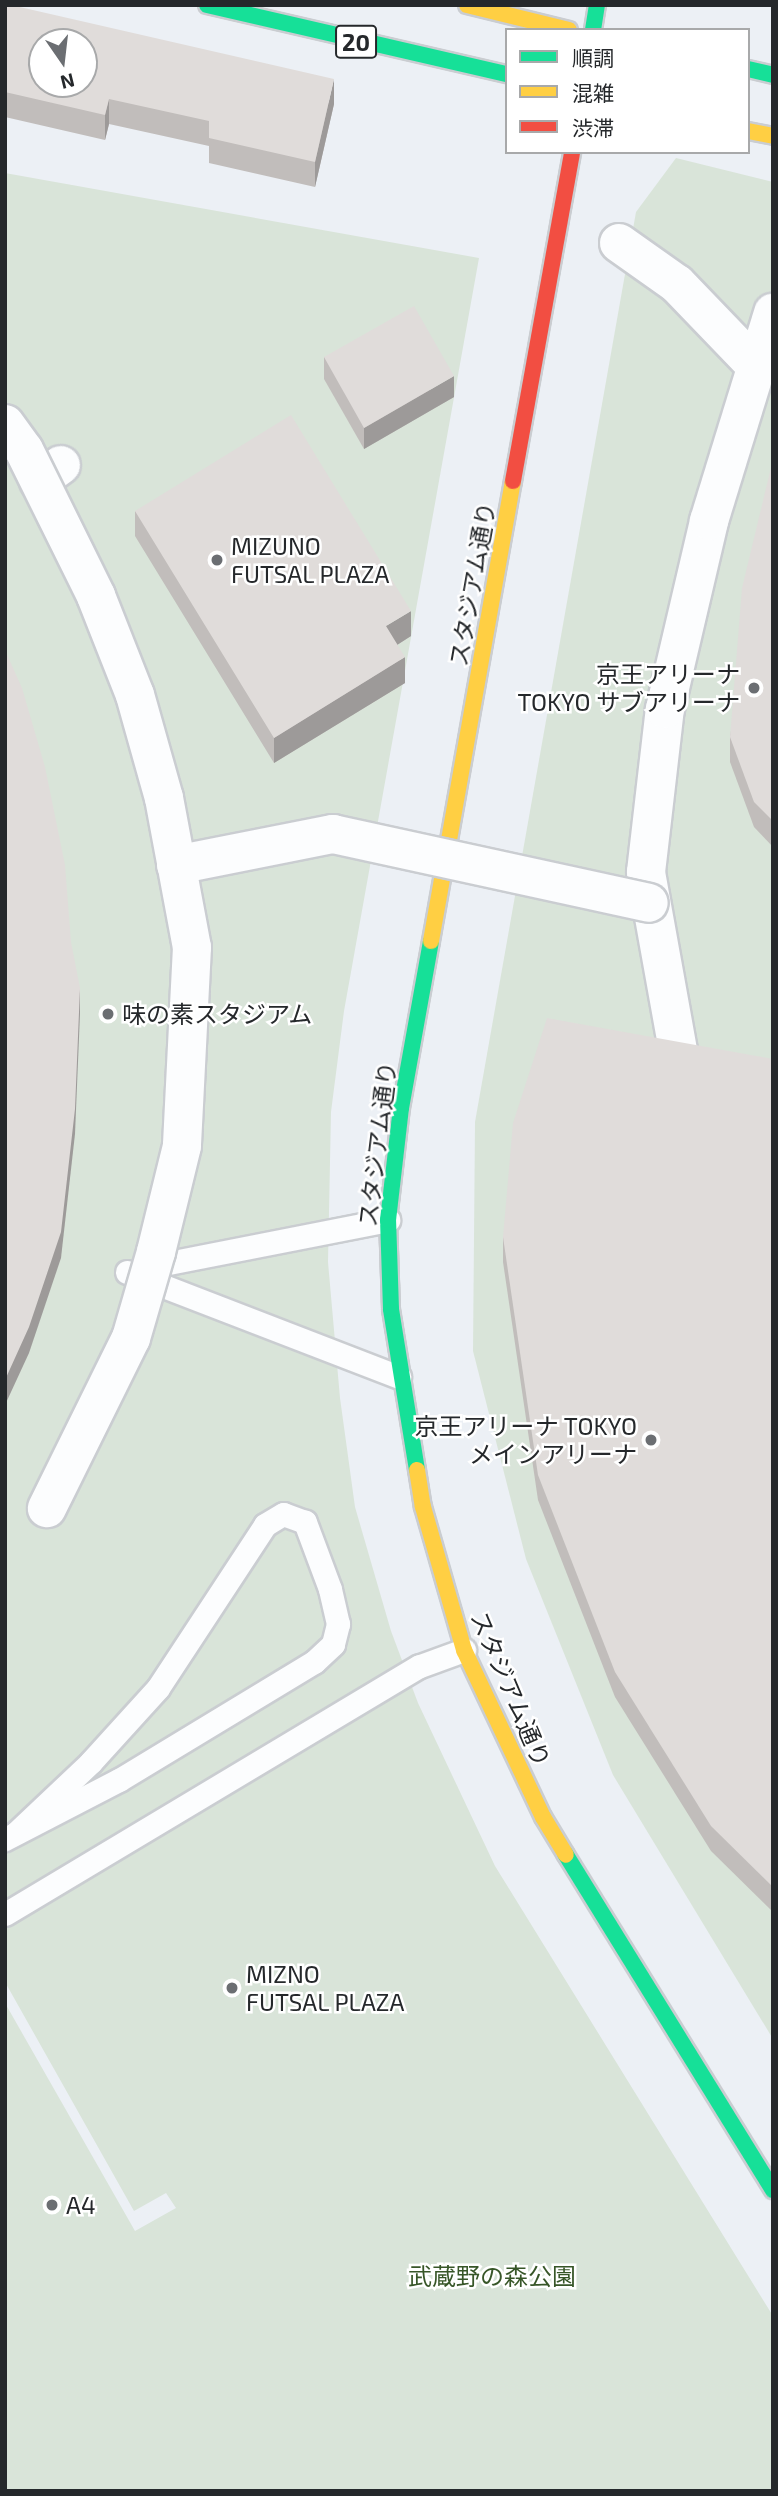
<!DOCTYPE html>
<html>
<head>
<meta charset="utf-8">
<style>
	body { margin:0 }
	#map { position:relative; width:778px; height:2496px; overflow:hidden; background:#ecf0f5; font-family:"Exo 2","Noto Sans JP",sans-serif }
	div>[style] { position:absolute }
	.green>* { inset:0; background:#d9e4d9 }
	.roads { filter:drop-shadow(2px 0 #cacdd1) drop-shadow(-2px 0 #cacdd1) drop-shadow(0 2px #cacdd1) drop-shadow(0 -2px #cacdd1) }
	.lane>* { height:23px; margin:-11.5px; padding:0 11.5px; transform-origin:11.5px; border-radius:11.5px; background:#fcfdfe }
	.street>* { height:38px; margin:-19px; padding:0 19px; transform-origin:19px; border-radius:19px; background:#fcfdfe }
	.fast>* { height:16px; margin:-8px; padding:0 8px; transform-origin:8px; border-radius:8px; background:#16e098 }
	.slow>* { height:16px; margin:-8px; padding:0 8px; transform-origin:8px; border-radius:8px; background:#ffcf43 }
	.jam>* { height:16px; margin:-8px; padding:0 8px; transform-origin:8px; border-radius:8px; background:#f24e42 }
	.bridges { filter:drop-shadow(2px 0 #cacdd1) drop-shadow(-2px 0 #cacdd1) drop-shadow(0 2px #cacdd1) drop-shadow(0 -2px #cacdd1) }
	.street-bridge>* { height:38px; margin:-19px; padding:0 19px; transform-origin:19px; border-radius:19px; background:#fcfdfe }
	.wall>* { inset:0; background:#c1bdbb }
	.shaded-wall>* { inset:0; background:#9d9a99 }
	.building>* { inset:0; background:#e0dcda }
	.dots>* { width:19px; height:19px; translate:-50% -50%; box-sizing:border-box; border:4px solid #fff; border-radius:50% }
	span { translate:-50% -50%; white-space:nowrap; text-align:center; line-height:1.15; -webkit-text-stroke:5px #fff; paint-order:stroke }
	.shield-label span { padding:2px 5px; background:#fff; border:2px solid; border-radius:5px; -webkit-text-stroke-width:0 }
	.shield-label { font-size:23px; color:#25282b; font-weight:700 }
	.poi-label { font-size:24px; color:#25282b }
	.left { translate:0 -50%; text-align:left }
	.right { translate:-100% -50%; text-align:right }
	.street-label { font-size:24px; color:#25282b }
	.park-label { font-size:24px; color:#375628 }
	.frame { position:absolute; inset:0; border:7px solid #25282b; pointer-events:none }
	.legend { position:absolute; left:505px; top:28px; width:245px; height:126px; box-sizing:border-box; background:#fff; border:2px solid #a8a9aa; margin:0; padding:9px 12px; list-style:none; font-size:21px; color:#25282b }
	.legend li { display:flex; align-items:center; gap:14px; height:35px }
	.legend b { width:35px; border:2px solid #a8a9aa }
	.north { position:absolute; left:28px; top:28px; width:70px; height:70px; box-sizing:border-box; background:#fff; border:2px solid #a8a9aa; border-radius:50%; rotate:166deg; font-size:19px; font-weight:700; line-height:28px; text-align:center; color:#25282b }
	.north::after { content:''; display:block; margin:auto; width:24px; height:32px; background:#6b6e72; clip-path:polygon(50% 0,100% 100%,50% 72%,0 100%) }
</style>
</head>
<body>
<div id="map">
	<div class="green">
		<div style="clip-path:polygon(676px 158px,773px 182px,773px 2039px,613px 1775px,526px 1559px,473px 1351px,475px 1122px,636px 212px)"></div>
		<div style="clip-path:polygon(5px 173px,479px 258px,344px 1011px,331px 1112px,328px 1262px,340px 1398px,355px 1507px,391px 1631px,418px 1703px,495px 1866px,773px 2316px,773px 2491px,5px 2491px,5px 2003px,135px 2231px,176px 2208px,166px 2193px,134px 2211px,5px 1982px)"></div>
	</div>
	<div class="roads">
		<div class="lane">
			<div style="left:143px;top:1268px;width:250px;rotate:-11.1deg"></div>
			<div style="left:127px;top:1272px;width:292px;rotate:21.1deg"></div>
			<div style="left:5px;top:1839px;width:128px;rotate:-27.4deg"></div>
			<div style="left:119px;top:1780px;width:228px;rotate:-31.2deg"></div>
			<div style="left:314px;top:1662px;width:26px;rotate:-43deg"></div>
			<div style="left:333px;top:1644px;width:21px;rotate:-76deg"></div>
			<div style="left:338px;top:1624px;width:36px;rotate:-103deg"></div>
			<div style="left:330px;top:1589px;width:72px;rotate:-110.5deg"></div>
			<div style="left:305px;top:1522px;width:23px;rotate:-160deg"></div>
			<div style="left:283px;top:1514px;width:21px;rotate:149deg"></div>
			<div style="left:265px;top:1525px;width:195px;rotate:123.3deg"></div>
			<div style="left:158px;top:1688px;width:100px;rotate:132.2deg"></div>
			<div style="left:91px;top:1762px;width:102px;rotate:136.6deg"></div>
			<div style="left:5px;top:1914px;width:483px;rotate:-30.9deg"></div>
			<div style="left:420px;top:1666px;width:47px;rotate:-20deg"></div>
		</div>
		<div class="street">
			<div style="left:619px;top:243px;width:71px;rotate:35.3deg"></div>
			<div style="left:677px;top:284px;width:112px;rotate:46.1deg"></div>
			<div style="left:39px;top:481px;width:27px;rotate:-36deg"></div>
			<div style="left:681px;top:1067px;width:198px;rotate:-100.2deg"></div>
			<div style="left:646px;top:872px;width:164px;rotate:-83.4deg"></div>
			<div style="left:665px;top:709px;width:193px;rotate:-76.8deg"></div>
			<div style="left:709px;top:521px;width:218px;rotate:-72.9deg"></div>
		</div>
		<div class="fast">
			<div style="left:207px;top:5px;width:308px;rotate:13deg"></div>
			<div style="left:593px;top:30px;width:25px;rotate:-81deg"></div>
			<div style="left:748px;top:69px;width:26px;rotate:13deg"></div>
			<div style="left:417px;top:1470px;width:163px;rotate:-99.2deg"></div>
			<div style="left:391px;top:1309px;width:89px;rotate:-91.9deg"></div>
			<div style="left:388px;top:1220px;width:113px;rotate:-83.4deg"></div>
			<div style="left:401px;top:1108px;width:170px;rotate:-79.8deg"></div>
			<div style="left:566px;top:1855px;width:394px;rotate:58.3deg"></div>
		</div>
		<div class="slow">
			<div style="left:467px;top:5px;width:105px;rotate:13.8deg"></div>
			<div style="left:748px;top:131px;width:25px;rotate:11deg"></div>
			<div style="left:431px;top:941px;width:467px;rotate:-79.9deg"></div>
			<div style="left:417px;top:1470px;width:37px;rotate:81deg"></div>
			<div style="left:423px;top:1507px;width:149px;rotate:74deg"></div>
			<div style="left:464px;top:1650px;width:185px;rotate:64.7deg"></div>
			<div style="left:543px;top:1817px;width:44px;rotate:58.8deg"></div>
		</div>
		<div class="jam">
			<div style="left:513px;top:481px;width:334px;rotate:-79.8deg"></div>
		</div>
	</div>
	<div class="bridges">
		<div class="street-bridge">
			<div style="left:5px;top:424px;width:32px;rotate:54deg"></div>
			<div style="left:24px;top:450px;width:163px;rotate:63.7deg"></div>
			<div style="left:96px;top:596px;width:106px;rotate:68.5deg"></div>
			<div style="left:135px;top:695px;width:107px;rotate:74.3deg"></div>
			<div style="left:164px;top:798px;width:152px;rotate:79.4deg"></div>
			<div style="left:192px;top:947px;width:199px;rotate:92.9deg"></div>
			<div style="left:182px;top:1146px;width:109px;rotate:103.8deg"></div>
			<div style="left:156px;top:1252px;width:90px;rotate:106.2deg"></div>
			<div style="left:131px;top:1338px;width:190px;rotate:116.3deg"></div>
			<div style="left:176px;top:865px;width:160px;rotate:-11.2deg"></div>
			<div style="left:333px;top:834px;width:323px;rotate:12.3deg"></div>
		</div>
	</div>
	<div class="wall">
		<div style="clip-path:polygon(5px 12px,334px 104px,315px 187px,209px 163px,209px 146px,109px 124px,105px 140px,5px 117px)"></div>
		<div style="clip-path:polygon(324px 357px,454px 397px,364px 449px,324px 379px)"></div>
		<div style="clip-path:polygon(773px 459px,773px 847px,754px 827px,730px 762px,730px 737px)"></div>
		<div style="clip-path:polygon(135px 511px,411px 636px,397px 645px,405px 683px,274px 763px,135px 536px)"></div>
		<div style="clip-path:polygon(773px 1059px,773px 1912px,711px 1851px,615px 1697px,538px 1500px,503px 1262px,503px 1237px)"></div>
	</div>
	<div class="shaded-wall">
		<div style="clip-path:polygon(334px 79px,334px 104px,315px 187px,315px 162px)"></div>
		<div style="clip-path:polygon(109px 99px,109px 124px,105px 140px,105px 115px)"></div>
		<div style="clip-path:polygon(454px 376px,454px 397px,364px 449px,364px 428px)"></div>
		<div style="clip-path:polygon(411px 611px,411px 636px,386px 652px,386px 626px)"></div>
		<div style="clip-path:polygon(405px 657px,405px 683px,274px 763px,274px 738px)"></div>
		<div style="clip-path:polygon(80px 988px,80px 1014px,75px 1134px,61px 1258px,29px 1353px,5px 1405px,5px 1380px)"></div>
	</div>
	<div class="building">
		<div style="clip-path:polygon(evenodd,7px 5px,11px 5px,334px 79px,315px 162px,209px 138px,209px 121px,109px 99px,105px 115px,5px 92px,5px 12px,7px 5px,42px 42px,84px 42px,84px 84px,42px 84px,42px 42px)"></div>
		<div style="clip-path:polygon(414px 306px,454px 376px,364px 428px,324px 357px)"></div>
		<div style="clip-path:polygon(291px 415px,411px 611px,386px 626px,405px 657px,274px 738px,135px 511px)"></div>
		<div style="clip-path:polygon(773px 459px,773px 821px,754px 802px,730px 737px,742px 588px)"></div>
		<div style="clip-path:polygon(5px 650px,22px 688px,45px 767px,65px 865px,71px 942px,80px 988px,75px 1109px,61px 1232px,29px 1327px,5px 1380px)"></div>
		<div style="clip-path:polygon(547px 1018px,773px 1059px,773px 1887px,711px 1826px,615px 1672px,538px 1475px,503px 1237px,513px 1123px)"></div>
	</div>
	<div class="dots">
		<div style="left:217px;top:560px;background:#6b6e72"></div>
		<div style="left:754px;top:688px;background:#6b6e72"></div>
		<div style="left:108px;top:1014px;background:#6b6e72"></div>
		<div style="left:651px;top:1440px;background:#6b6e72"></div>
		<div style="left:232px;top:1988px;background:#6b6e72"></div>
		<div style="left:52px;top:2205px;background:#6b6e72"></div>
	</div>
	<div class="shield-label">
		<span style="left:356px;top:42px">20</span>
	</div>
	<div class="poi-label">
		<span class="left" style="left:231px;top:560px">MIZUNO<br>FUTSAL PLAZA</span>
		<span class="right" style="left:740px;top:688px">京王アリーナ<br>TOKYO サブアリーナ</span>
		<span class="left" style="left:122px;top:1014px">味の素スタジアム</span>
		<span class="right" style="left:637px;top:1440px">京王アリーナ TOKYO<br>メインアリーナ</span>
		<span class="left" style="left:246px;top:1988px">MIZNO<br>FUTSAL PLAZA</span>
		<span class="left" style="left:66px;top:2205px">A4</span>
	</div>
	<div class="street-label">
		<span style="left:472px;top:584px;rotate:-80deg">スタジアム通り</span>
		<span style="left:377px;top:1144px;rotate:-83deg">スタジアム通り</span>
		<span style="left:511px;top:1689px;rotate:67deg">スタジアム通り</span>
	</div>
	<div class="park-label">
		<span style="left:492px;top:2276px">武蔵野の森公園</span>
	</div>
	<div class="frame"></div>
	<ul class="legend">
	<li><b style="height:9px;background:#16e098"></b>順調</li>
	<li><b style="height:9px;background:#ffcf43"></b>混雑</li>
	<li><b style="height:9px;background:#f24e42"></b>渋滞</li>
	</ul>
	<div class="north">N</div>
</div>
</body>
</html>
